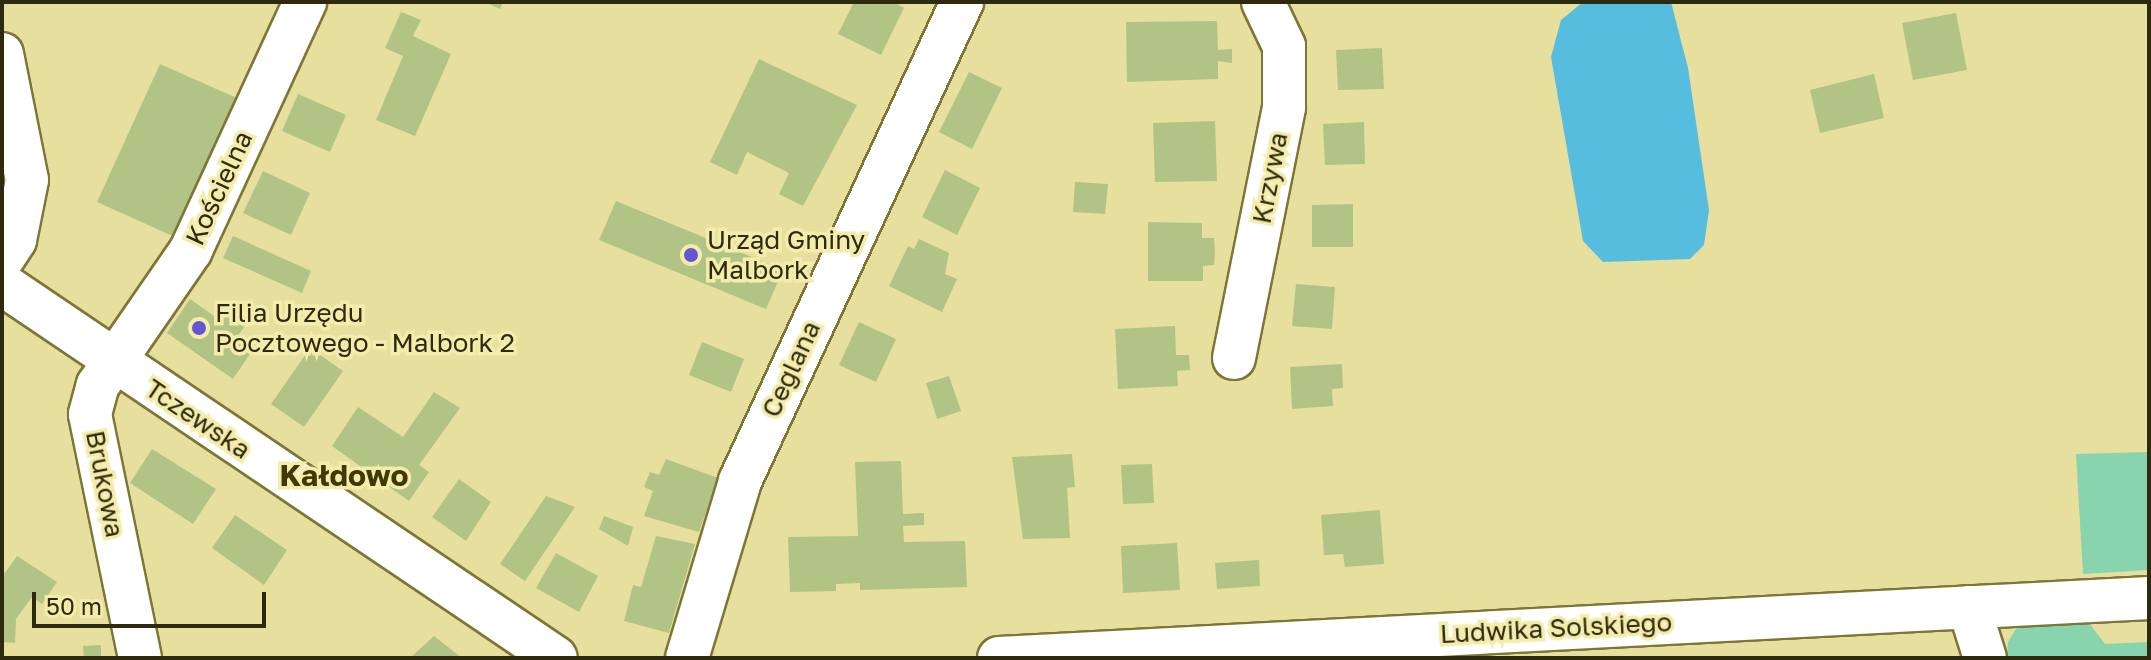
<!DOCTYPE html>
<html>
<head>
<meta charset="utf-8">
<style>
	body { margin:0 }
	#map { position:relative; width:2151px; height:660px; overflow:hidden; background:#e7df9d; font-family:"Golos Text",sans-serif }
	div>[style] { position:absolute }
	.green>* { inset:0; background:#87d4ae }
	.water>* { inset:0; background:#56bdde }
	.building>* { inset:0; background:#b1c486 }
	.roads { filter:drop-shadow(2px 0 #7e7636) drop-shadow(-2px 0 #7e7636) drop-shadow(0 2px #7e7636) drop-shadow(0 -2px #7e7636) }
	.minor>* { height:42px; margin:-21px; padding:0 21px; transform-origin:21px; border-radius:21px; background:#fff }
	.dots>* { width:22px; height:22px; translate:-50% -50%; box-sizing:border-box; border:4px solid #f4ecaa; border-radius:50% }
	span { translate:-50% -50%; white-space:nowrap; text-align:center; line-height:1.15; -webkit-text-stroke:7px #f4ecaa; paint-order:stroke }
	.street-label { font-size:26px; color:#2d2a0f }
	.poi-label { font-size:26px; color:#2d2a0f }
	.left { translate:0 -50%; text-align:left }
	.quarter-label { font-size:30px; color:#403905; font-weight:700 }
	.frame { position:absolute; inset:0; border:4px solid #2d2a0f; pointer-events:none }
	.scale { position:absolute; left:32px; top:592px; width:234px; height:36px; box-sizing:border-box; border:4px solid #2d2a0f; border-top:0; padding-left:10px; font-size:24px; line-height:28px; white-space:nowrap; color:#2d2a0f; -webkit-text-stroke:6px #f4ecaa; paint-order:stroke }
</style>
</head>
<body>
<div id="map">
	<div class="green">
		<div style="clip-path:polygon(2149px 452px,2149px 570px,2083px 574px,2076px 454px)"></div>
		<div style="clip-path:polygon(2086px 619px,2105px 644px,2149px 642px,2149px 658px,2007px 658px,2008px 642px,2019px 624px)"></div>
	</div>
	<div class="water">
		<div style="clip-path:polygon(1583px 2px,1671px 2px,1688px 68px,1709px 210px,1704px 245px,1690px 259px,1603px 262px,1583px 241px,1551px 57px,1561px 20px)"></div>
	</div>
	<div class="building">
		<div style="clip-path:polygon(485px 2px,503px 2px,500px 9px)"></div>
		<div style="clip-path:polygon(854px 2px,893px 2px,904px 8px,881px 55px,838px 34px)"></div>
		<div style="clip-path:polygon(401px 12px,421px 20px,413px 36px,451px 54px,415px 136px,376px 120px,403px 56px,385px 48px)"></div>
		<div style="clip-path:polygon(1956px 13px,1967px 70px,1913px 80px,1902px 23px)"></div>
		<div style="clip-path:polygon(1217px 21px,1218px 50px,1232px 49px,1232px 63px,1218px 61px,1218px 79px,1127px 82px,1126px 22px)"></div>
		<div style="clip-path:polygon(1382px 48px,1384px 89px,1338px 90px,1336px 50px)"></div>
		<div style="clip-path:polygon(759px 59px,857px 105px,803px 206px,779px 194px,789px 173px,747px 152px,737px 175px,710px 162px)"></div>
		<div style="clip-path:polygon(160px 64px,239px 99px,177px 238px,97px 202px)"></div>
		<div style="clip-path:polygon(969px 72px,1002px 88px,972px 149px,939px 132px)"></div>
		<div style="clip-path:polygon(1874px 74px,1884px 118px,1820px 133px,1810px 90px)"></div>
		<div style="clip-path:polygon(298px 94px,346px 115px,330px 152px,282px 131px)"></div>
		<div style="clip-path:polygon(1215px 121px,1217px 181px,1155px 182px,1153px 123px)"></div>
		<div style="clip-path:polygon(1364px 122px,1365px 164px,1325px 165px,1323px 124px)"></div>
		<div style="clip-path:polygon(945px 170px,980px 188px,957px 235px,922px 217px)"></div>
		<div style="clip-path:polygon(263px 171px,310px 193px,291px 235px,243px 213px)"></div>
		<div style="clip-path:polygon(1075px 182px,1108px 184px,1105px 214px,1073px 212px)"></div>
		<div style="clip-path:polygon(616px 201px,783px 270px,766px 309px,599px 240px)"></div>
		<div style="clip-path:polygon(1353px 204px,1353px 247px,1312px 247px,1312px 205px)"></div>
		<div style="clip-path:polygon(1148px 222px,1202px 223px,1202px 238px,1214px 238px,1215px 252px,1214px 265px,1203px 266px,1203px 281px,1148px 281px)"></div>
		<div style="clip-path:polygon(233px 236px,311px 271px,302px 293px,223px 258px)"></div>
		<div style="clip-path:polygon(919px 239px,949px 253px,945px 274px,957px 279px,942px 312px,889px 286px,908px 246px,914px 249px)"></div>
		<div style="clip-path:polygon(1296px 284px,1335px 287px,1332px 329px,1292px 326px)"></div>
		<div style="clip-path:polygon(190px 299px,214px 316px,219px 310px,244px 327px,239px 334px,256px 345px,233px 379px,167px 333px)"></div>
		<div style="clip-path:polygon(859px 322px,896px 339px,876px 382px,839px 365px)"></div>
		<div style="clip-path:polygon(1175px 326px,1176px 355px,1189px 355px,1190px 370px,1177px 371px,1178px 386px,1118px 389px,1115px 329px)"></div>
		<div style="clip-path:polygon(702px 342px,744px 359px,731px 392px,689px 375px)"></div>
		<div style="clip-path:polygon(310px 348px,343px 371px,304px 427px,271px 404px)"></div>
		<div style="clip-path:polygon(1342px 364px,1343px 388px,1332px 389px,1333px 406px,1292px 409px,1290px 367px)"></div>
		<div style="clip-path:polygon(949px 376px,961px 411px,937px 419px,926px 383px)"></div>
		<div style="clip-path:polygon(434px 392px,460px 408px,419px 465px,429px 472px,409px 501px,332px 446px,358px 407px,403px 437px)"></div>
		<div style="clip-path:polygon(152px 449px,216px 489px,193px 524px,130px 483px)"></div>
		<div style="clip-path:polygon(1072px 454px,1075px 487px,1067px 488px,1070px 538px,1023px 539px,1012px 457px)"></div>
		<div style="clip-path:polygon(666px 459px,718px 478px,699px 532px,644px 516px,653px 491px,644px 487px,650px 472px,659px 475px)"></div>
		<div style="clip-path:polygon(901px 461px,903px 514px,924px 513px,924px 525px,903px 526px,904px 542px,965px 541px,967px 587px,860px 590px,860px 583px,836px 584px,836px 591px,790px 592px,788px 537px,858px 536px,855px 462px)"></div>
		<div style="clip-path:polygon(1152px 464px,1154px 503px,1123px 504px,1121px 465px)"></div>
		<div style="clip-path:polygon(459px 479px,491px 502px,466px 541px,432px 517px)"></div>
		<div style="clip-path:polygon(546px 496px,575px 507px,525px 581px,500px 564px)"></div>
		<div style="clip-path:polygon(1380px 510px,1384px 564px,1345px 567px,1343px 554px,1324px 555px,1321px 515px)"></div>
		<div style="clip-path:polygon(235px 515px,287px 550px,264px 585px,212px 548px)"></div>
		<div style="clip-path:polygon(604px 516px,633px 527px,628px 546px,599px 529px)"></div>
		<div style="clip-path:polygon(656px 536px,695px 544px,669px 633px,624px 621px,633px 585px,641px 587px)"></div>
		<div style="clip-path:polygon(1177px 543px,1180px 590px,1123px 593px,1121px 546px)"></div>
		<div style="clip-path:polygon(556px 553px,598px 576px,579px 612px,536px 588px)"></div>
		<div style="clip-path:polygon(17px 556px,57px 582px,42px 604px,32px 597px,16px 619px,15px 643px,2px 642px,2px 577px)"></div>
		<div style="clip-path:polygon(1259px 560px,1260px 586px,1217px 589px,1215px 563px)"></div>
		<div style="clip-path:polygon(434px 636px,462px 658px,410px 658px)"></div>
		<div style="clip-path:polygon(101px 645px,101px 658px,84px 658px,83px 646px)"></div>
	</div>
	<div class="roads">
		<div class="minor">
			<div style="left:2px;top:54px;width:128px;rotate:78.8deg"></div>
			<div style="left:27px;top:180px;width:61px;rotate:101.3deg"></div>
			<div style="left:15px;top:240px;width:24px;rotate:123deg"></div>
			<div style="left:2px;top:284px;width:668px;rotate:34.02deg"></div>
			<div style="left:1234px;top:358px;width:256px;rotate:-78.7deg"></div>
			<div style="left:1284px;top:107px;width:61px;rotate:-90deg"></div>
			<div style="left:1284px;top:46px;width:49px;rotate:-115.5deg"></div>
			<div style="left:1969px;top:607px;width:53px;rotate:72.6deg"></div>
			<div style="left:140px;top:658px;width:249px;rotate:-101.6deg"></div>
			<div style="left:90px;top:414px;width:30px;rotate:-75deg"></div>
			<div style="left:98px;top:385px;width:164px;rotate:-55.4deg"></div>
			<div style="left:191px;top:250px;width:273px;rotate:-65.3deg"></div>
			<div style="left:687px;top:658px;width:185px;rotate:-73.3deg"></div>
			<div style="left:740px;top:481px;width:528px;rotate:-65.13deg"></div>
			<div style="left:999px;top:658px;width:1152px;rotate:-2.99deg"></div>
		</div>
	</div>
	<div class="dots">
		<div style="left:691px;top:255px;background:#6257d0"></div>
		<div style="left:199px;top:328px;background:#6257d0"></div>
	</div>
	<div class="street-label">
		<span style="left:1270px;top:178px;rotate:-79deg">Krzywa</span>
		<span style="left:219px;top:188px;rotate:-65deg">Kościelna</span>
		<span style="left:791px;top:369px;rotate:-65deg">Ceglana</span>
		<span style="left:198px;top:419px;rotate:34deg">Tczewska</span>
		<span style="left:105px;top:484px;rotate:79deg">Brukowa</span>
		<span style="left:1556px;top:628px;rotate:-3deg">Ludwika Solskiego</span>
	</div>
	<div class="poi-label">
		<span class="left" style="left:707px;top:255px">Urząd Gminy<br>Malbork</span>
		<span class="left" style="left:215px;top:328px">Filia Urzędu<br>Pocztowego - Malbork 2</span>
	</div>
	<div class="quarter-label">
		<span style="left:344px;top:475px">Kałdowo</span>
	</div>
	<div class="frame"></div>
	<div class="scale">50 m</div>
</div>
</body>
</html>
